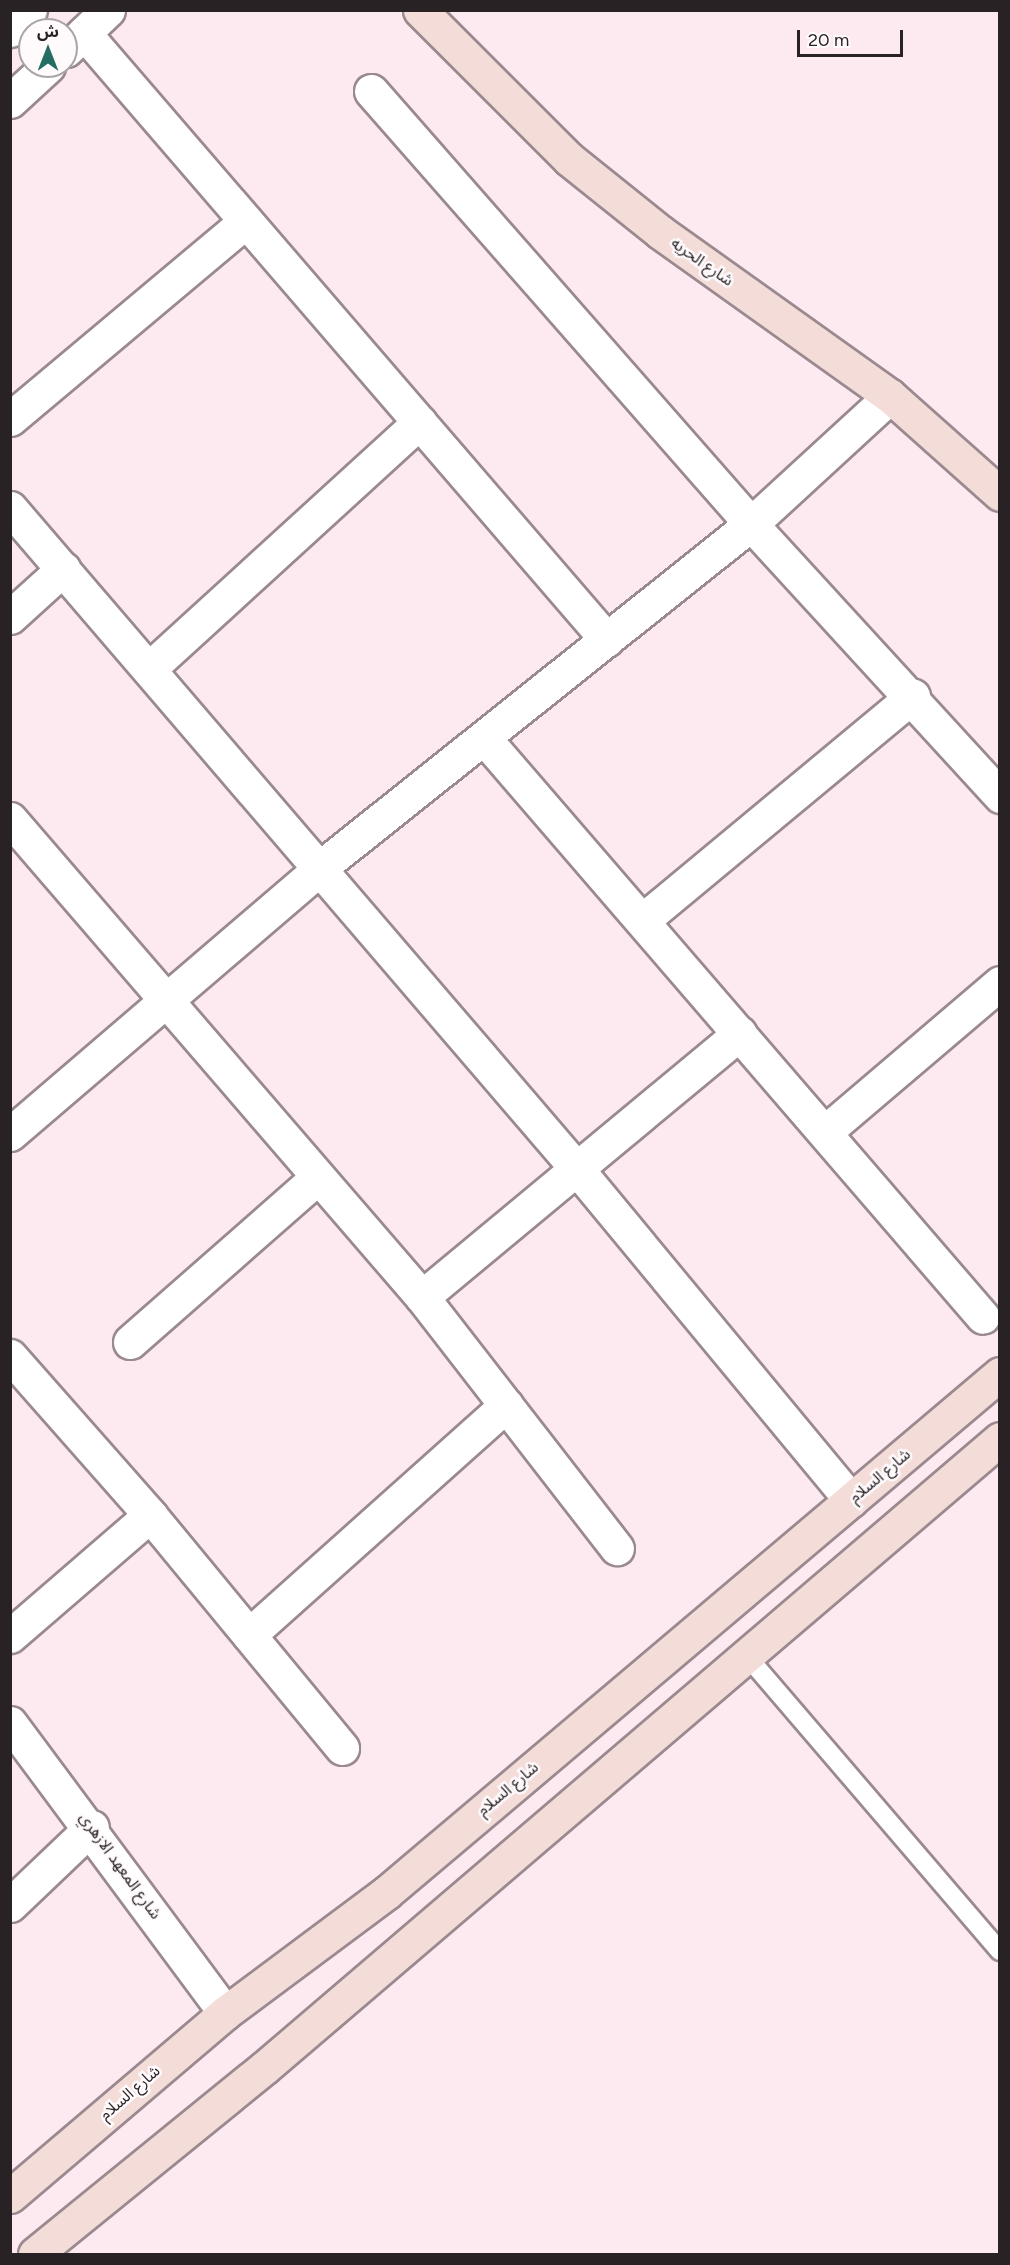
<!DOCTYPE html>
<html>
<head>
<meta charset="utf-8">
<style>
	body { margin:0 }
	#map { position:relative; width:1010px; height:2265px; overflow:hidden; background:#fceaf0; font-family:Figtree,"Noto Sans Arabic",sans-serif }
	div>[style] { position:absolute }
	.roads { filter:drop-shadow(2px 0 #9a898f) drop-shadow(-2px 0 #9a898f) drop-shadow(0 2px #9a898f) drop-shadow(0 -2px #9a898f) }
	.lane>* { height:18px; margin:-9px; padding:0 9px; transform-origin:9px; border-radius:9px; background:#fff }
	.street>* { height:33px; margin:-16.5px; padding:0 16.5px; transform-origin:16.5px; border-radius:16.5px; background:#fff }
	.secondary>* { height:33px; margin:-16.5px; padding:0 16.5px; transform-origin:16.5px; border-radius:16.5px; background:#f4dcd9 }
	span { translate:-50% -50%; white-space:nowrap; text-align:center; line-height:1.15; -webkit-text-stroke:5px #fffbfd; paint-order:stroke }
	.street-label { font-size:16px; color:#282224 }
	.frame { position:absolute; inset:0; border:12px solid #282224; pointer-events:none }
	.north { position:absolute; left:18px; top:18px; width:60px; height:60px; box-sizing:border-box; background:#fffbfd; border:2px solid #a9a4a6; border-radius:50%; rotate:0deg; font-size:16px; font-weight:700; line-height:24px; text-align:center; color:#282224 }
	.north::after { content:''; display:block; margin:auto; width:21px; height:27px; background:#256c63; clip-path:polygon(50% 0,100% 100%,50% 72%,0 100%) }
	.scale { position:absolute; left:797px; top:30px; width:106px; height:27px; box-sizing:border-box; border:3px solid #282224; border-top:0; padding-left:8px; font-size:18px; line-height:21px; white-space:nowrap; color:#282224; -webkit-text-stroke:4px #fffbfd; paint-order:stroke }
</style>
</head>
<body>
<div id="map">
	<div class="roads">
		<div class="lane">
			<div style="left:746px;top:1655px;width:390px;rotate:49.4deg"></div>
		</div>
		<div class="street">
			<div style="left:10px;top:30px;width:28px;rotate:-45deg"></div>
			<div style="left:84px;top:33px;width:801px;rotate:49.25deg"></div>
			<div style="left:66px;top:50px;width:58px;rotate:-43.6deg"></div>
			<div style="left:371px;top:91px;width:576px;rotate:48.73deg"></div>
			<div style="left:751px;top:524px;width:369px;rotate:47.5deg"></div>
			<div style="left:10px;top:101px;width:52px;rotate:-42.6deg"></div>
			<div style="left:10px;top:419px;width:308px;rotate:-40deg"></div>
			<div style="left:10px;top:508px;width:871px;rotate:49.38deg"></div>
			<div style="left:577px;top:1169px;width:430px;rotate:50.4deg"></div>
			<div style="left:10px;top:617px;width:72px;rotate:-42.2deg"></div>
			<div style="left:150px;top:668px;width:365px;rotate:-42.4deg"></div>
			<div style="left:484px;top:738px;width:764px;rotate:49.24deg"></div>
			<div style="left:10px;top:819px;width:631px;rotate:49.24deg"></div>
			<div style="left:422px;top:1297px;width:318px;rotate:52.2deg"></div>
			<div style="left:643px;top:920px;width:351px;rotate:-39.7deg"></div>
			<div style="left:825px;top:1132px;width:230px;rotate:-40.4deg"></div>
			<div style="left:10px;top:1134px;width:410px;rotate:-40.6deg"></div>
			<div style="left:321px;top:867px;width:550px;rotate:-38.58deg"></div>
			<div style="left:751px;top:524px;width:189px;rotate:-42.6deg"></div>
			<div style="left:422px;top:1297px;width:413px;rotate:-39.7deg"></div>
			<div style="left:130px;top:1342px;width:250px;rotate:-41.3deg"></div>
			<div style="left:10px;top:1356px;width:212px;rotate:48.6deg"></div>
			<div style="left:150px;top:1515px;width:302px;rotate:50.5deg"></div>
			<div style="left:249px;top:1635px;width:345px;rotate:-41.8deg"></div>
			<div style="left:10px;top:1636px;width:185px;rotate:-40.8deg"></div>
			<div style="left:10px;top:1723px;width:361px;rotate:53.4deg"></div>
			<div style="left:10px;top:1905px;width:113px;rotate:-43.6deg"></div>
		</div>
		<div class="secondary">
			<div style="left:420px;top:10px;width:211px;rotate:45deg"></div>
			<div style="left:569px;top:159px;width:117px;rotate:38.7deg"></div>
			<div style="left:660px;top:232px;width:282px;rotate:35.5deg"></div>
			<div style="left:890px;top:396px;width:147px;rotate:41.7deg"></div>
			<div style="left:10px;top:2196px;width:282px;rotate:-40.4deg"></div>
			<div style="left:225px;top:2013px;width:201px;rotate:-36.7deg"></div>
			<div style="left:386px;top:1893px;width:804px;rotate:-40.21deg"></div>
			<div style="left:35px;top:2254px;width:295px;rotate:-39.1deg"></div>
			<div style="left:264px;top:2068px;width:968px;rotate:-40.52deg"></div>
		</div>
	</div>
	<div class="street-label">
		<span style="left:702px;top:262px;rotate:35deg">شارع الحريه</span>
		<span style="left:880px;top:1476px;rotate:-40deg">شارع السلام</span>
		<span style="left:508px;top:1789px;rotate:-40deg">شارع السلام</span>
		<span style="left:120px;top:1866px;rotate:54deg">شارع المعهد الازهري</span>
		<span style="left:130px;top:2093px;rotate:-41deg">شارع السلام</span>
	</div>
	<div class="frame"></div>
	<div class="north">ش</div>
	<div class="scale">20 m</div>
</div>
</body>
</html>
